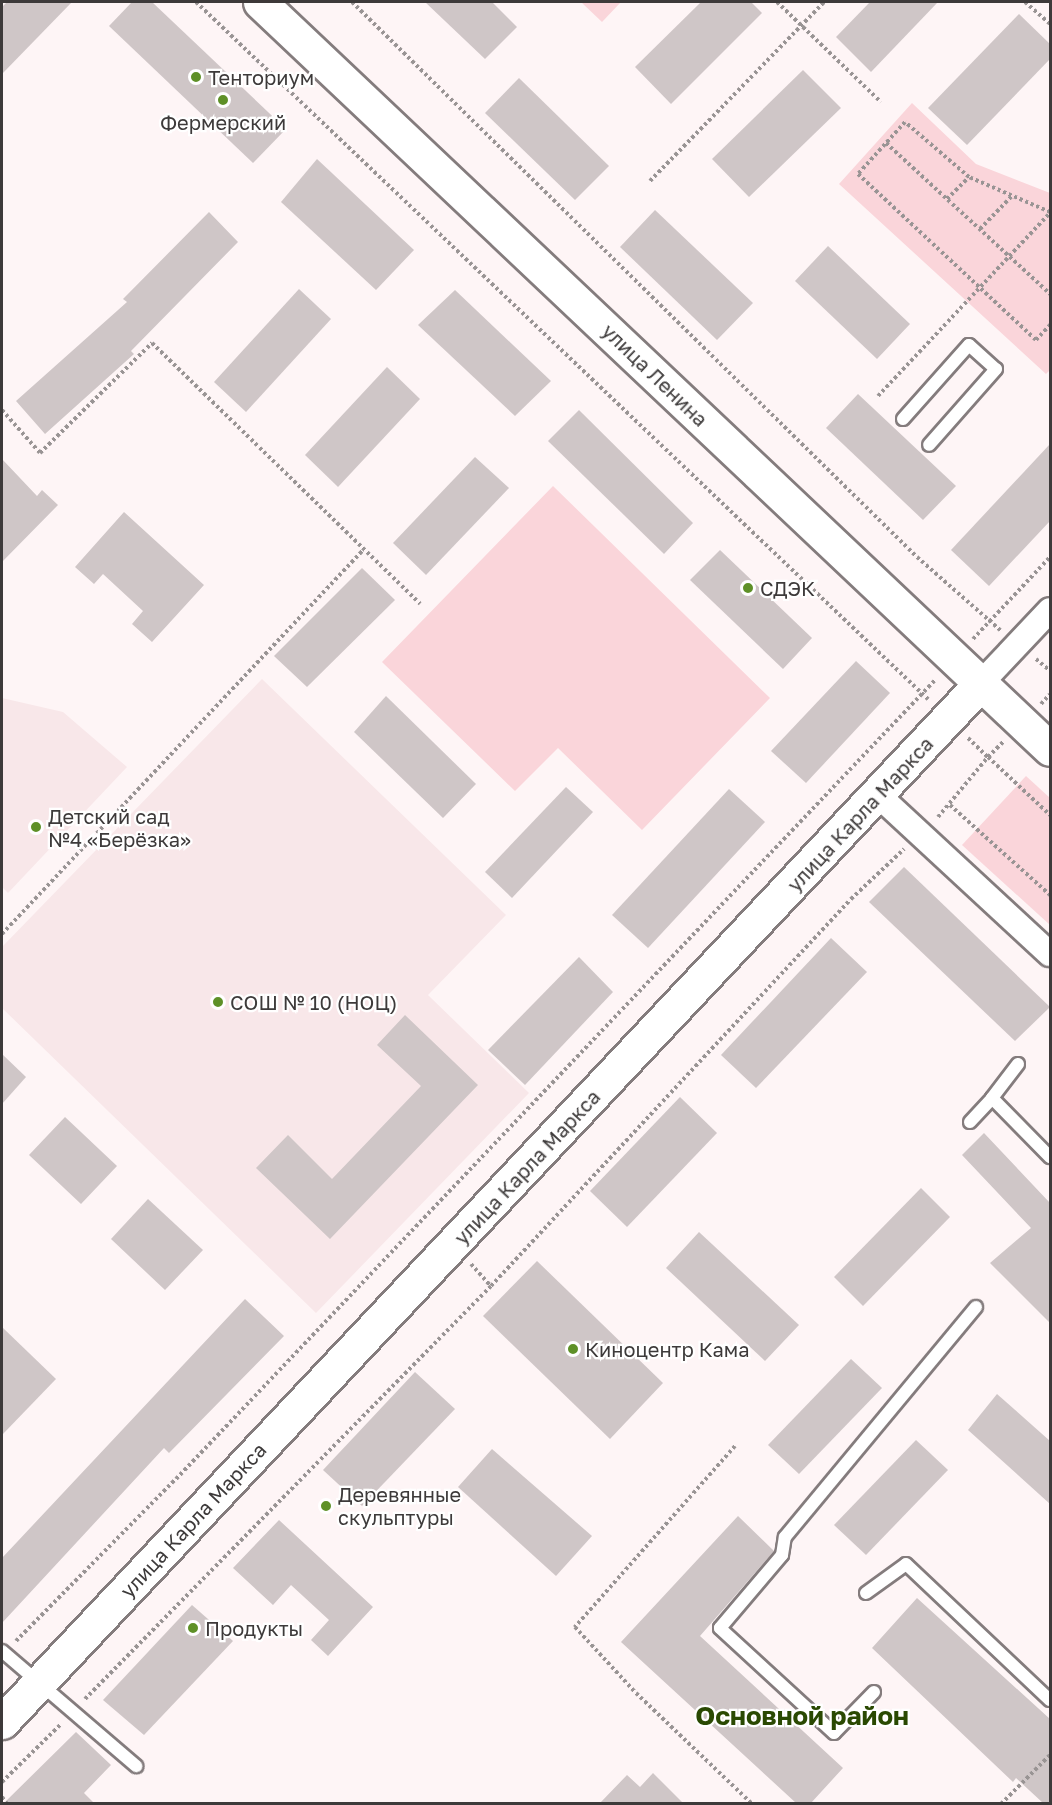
<!DOCTYPE html>
<html>
<head>
<meta charset="utf-8">
<style>
	body { margin:0 }
	#map { position:relative; width:1052px; height:1805px; overflow:hidden; background:#fef5f6; font-family:"Golos Text",sans-serif }
	div>[style] { position:absolute }
	.built>* { inset:0; background:#f8e7e9 }
	.green>* { inset:0; background:#fad5da }
	.building>* { inset:0; background:#cfc6c7 }
	.path>* { height:4px; margin-top:-2px; transform-origin:0; background:repeating-linear-gradient(90deg,#999494 0 3px,transparent 0 6px) }
	.roads { filter:drop-shadow(2px 0 #847c7d) drop-shadow(-2px 0 #847c7d) drop-shadow(0 2px #847c7d) drop-shadow(0 -2px #847c7d) }
	.lane>* { height:12px; margin:-6px; padding:0 6px; transform-origin:6px; border-radius:6px; background:#fff }
	.street>* { height:24px; margin:-12px; padding:0 12px; transform-origin:12px; border-radius:12px; background:#fff }
	.secondary>* { height:33px; margin:-16.5px; padding:0 16.5px; transform-origin:16.5px; border-radius:16.5px; background:#fff }
	.dots>* { width:16px; height:16px; translate:-50% -50%; box-sizing:border-box; border:3px solid #fff; border-radius:50% }
	span { translate:-50% -50%; white-space:nowrap; text-align:center; line-height:1.15; -webkit-text-stroke:4.5px #fff; paint-order:stroke }
	.poi-label { font-size:20px; color:#3d3a3a }
	.left { translate:0 -50%; text-align:left }
	.street-label { font-size:20px; color:#3d3a3a }
	.district-label { font-size:26px; color:#2a4902; font-weight:700 }
	.frame { position:absolute; inset:0; border:3px solid #3d3a3a; pointer-events:none }
</style>
</head>
<body>
<div id="map">
	<div class="built">
		<div style="clip-path:polygon(262px 679px,506px 915px,428px 995px,529px 1093px,316px 1313px,2px 1008px,2px 947px)"></div>
		<div style="clip-path:polygon(2px 698px,63px 712px,127px 767px,8px 893px,2px 887px)"></div>
	</div>
	<div class="green">
		<div style="clip-path:polygon(581px 2px,621px 2px,602px 22px)"></div>
		<div style="clip-path:polygon(912px 103px,976px 164px,1050px 193px,1050px 370px,1046px 374px,839px 184px)"></div>
		<div style="clip-path:polygon(553px 486px,770px 698px,642px 830px,558px 748px,515px 791px,382px 662px)"></div>
		<div style="clip-path:polygon(1026px 776px,1050px 798px,1050px 925px,962px 845px)"></div>
	</div>
	<div class="building">
		<div style="clip-path:polygon(7px 2px,72px 2px,2px 74px,2px 7px)"></div>
		<div style="clip-path:polygon(132px 2px,152px 2px,286px 129px,253px 163px,109px 26px)"></div>
		<div style="clip-path:polygon(425px 2px,492px 2px,517px 27px,485px 59px)"></div>
		<div style="clip-path:polygon(701px 2px,751px 2px,762px 13px,671px 104px,635px 67px)"></div>
		<div style="clip-path:polygon(870px 2px,938px 2px,871px 72px,836px 37px)"></div>
		<div style="clip-path:polygon(1019px 14px,1050px 44px,1050px 59px,967px 145px,928px 108px)"></div>
		<div style="clip-path:polygon(803px 70px,841px 108px,749px 197px,712px 159px)"></div>
		<div style="clip-path:polygon(519px 78px,609px 166px,575px 200px,485px 113px)"></div>
		<div style="clip-path:polygon(317px 159px,414px 250px,376px 290px,281px 202px)"></div>
		<div style="clip-path:polygon(655px 210px,753px 303px,717px 340px,620px 247px)"></div>
		<div style="clip-path:polygon(209px 212px,238px 242px,131px 351px,134px 354px,45px 434px,16px 401px,127px 302px,123px 299px)"></div>
		<div style="clip-path:polygon(828px 246px,910px 324px,877px 359px,795px 281px)"></div>
		<div style="clip-path:polygon(299px 289px,331px 319px,246px 412px,214px 382px)"></div>
		<div style="clip-path:polygon(455px 290px,551px 381px,515px 416px,418px 325px)"></div>
		<div style="clip-path:polygon(387px 367px,420px 399px,338px 487px,305px 455px)"></div>
		<div style="clip-path:polygon(858px 394px,956px 486px,923px 520px,826px 428px)"></div>
		<div style="clip-path:polygon(579px 410px,693px 523px,664px 554px,548px 441px)"></div>
		<div style="clip-path:polygon(1050px 444px,1050px 521px,989px 586px,951px 550px)"></div>
		<div style="clip-path:polygon(475px 457px,509px 488px,426px 575px,393px 543px)"></div>
		<div style="clip-path:polygon(2px 459px,37px 496px,42px 490px,58px 505px,2px 562px)"></div>
		<div style="clip-path:polygon(124px 512px,204px 585px,152px 642px,132px 624px,143px 611px,103px 574px,94px 584px,75px 567px)"></div>
		<div style="clip-path:polygon(720px 550px,812px 638px,783px 669px,690px 580px)"></div>
		<div style="clip-path:polygon(362px 568px,395px 600px,307px 687px,274px 656px)"></div>
		<div style="clip-path:polygon(856px 661px,890px 693px,806px 783px,771px 751px)"></div>
		<div style="clip-path:polygon(386px 696px,476px 784px,443px 818px,354px 732px)"></div>
		<div style="clip-path:polygon(566px 787px,593px 812px,512px 898px,485px 872px)"></div>
		<div style="clip-path:polygon(729px 789px,765px 822px,648px 948px,612px 915px)"></div>
		<div style="clip-path:polygon(904px 867px,1050px 1007px,1015px 1041px,869px 902px)"></div>
		<div style="clip-path:polygon(831px 938px,867px 972px,756px 1088px,721px 1055px)"></div>
		<div style="clip-path:polygon(579px 957px,613px 992px,525px 1085px,488px 1050px)"></div>
		<div style="clip-path:polygon(405px 1015px,478px 1085px,330px 1239px,256px 1168px,288px 1135px,332px 1179px,421px 1086px,377px 1045px)"></div>
		<div style="clip-path:polygon(2px 1054px,26px 1077px,2px 1104px)"></div>
		<div style="clip-path:polygon(680px 1097px,717px 1133px,627px 1227px,590px 1191px)"></div>
		<div style="clip-path:polygon(65px 1117px,117px 1166px,81px 1204px,29px 1155px)"></div>
		<div style="clip-path:polygon(984px 1133px,1050px 1203px,1050px 1323px,990px 1263px,1031px 1228px,962px 1155px)"></div>
		<div style="clip-path:polygon(921px 1188px,950px 1217px,863px 1306px,834px 1277px)"></div>
		<div style="clip-path:polygon(148px 1199px,203px 1250px,165px 1290px,111px 1239px)"></div>
		<div style="clip-path:polygon(699px 1232px,799px 1325px,765px 1361px,666px 1268px)"></div>
		<div style="clip-path:polygon(537px 1261px,663px 1383px,610px 1439px,483px 1316px)"></div>
		<div style="clip-path:polygon(245px 1299px,284px 1336px,169px 1453px,164px 1448px,2px 1623px,2px 1558px)"></div>
		<div style="clip-path:polygon(2px 1327px,56px 1379px,2px 1435px)"></div>
		<div style="clip-path:polygon(851px 1359px,882px 1388px,799px 1474px,768px 1445px)"></div>
		<div style="clip-path:polygon(415px 1372px,455px 1409px,362px 1506px,323px 1470px)"></div>
		<div style="clip-path:polygon(997px 1394px,1050px 1441px,1050px 1504px,968px 1430px)"></div>
		<div style="clip-path:polygon(916px 1440px,948px 1470px,866px 1555px,834px 1525px)"></div>
		<div style="clip-path:polygon(492px 1449px,592px 1536px,556px 1576px,458px 1487px)"></div>
		<div style="clip-path:polygon(738px 1516px,774px 1551px,700px 1636px,843px 1768px,811px 1803px,796px 1803px,621px 1642px)"></div>
		<div style="clip-path:polygon(279px 1520px,373px 1607px,328px 1656px,311px 1640px,329px 1620px,291px 1585px,273px 1605px,233px 1568px)"></div>
		<div style="clip-path:polygon(917px 1598px,1050px 1719px,1050px 1803px,1043px 1803px,1016px 1778px,1013px 1782px,872px 1648px)"></div>
		<div style="clip-path:polygon(192px 1605px,233px 1641px,144px 1735px,103px 1700px)"></div>
		<div style="clip-path:polygon(76px 1732px,111px 1765px,84px 1793px,94px 1803px,4px 1803px)"></div>
		<div style="clip-path:polygon(653px 1773px,683px 1803px,600px 1803px,627px 1775px,640px 1787px)"></div>
	</div>
	<div class="path">
		<div style="left:196px;top:2px;width:1011px;rotate:43.6deg"></div>
		<div style="left:352px;top:2px;width:792px;rotate:44.49deg"></div>
		<div style="left:917px;top:557px;width:111px;rotate:41.3deg"></div>
		<div style="left:777px;top:2px;width:144px;rotate:43.9deg"></div>
		<div style="left:1025px;top:2px;width:33px;rotate:41deg"></div>
		<div style="left:886px;top:143px;width:223px;rotate:42.6deg"></div>
		<div style="left:650px;top:181px;width:250px;rotate:-45.8deg"></div>
		<div style="left:947px;top:199px;width:31px;rotate:-45deg"></div>
		<div style="left:1050px;top:212px;width:88px;rotate:-156.6deg"></div>
		<div style="left:969px;top:177px;width:84px;rotate:-139.3deg"></div>
		<div style="left:905px;top:122px;width:70px;rotate:132.1deg"></div>
		<div style="left:858px;top:174px;width:243px;rotate:43deg"></div>
		<div style="left:1036px;top:340px;width:21px;rotate:-47deg"></div>
		<div style="left:980px;top:229px;width:46px;rotate:-45.9deg"></div>
		<div style="left:878px;top:396px;width:251px;rotate:-46.8deg"></div>
		<div style="left:2px;top:410px;width:57px;rotate:48.5deg"></div>
		<div style="left:40px;top:453px;width:157px;rotate:-44.5deg"></div>
		<div style="left:152px;top:343px;width:374px;rotate:44.2deg"></div>
		<div style="left:973px;top:639px;width:112px;rotate:-46.8deg"></div>
		<div style="left:1036px;top:659px;width:16px;rotate:40deg"></div>
		<div style="left:1041px;top:704px;width:13px;rotate:-48deg"></div>
		<div style="left:968px;top:738px;width:28px;rotate:44deg"></div>
		<div style="left:988px;top:757px;width:23px;rotate:-45deg"></div>
		<div style="left:950px;top:805px;width:135px;rotate:42deg"></div>
		<div style="left:938px;top:817px;width:78px;rotate:-50.2deg"></div>
		<div style="left:988px;top:757px;width:85px;rotate:43.1deg"></div>
		<div style="left:2px;top:934px;width:528px;rotate:-46.76deg"></div>
		<div style="left:471px;top:1264px;width:30px;rotate:48deg"></div>
		<div style="left:735px;top:1446px;width:242px;rotate:131.5deg"></div>
		<div style="left:575px;top:1627px;width:90px;rotate:47.3deg"></div>
		<div style="left:636px;top:1693px;width:161px;rotate:43.7deg"></div>
		<div style="left:16px;top:1641px;width:228px;rotate:-45.4deg"></div>
		<div style="left:176px;top:1479px;width:1102px;rotate:-46.47deg"></div>
		<div style="left:85px;top:1699px;width:579px;rotate:-45.49deg"></div>
		<div style="left:491px;top:1286px;width:529px;rotate:-47.07deg"></div>
		<div style="left:851px;top:899px;width:73px;rotate:-43.3deg"></div>
		<div style="left:2px;top:1782px;width:83px;rotate:-44.5deg"></div>
		<div style="left:2px;top:1797px;width:9px;rotate:54deg"></div>
		<div style="left:1001px;top:1804px;width:69px;rotate:-45deg"></div>
	</div>
	<div class="roads">
		<div class="lane">
			<div style="left:903px;top:419px;width:99px;rotate:-48.3deg"></div>
			<div style="left:969px;top:345px;width:36px;rotate:42deg"></div>
			<div style="left:996px;top:369px;width:101px;rotate:131.4deg"></div>
			<div style="left:1018px;top:1064px;width:43px;rotate:127.4deg"></div>
			<div style="left:992px;top:1098px;width:83px;rotate:45.5deg"></div>
			<div style="left:970px;top:1122px;width:33px;rotate:-47deg"></div>
			<div style="left:866px;top:1593px;width:49px;rotate:-35.9deg"></div>
			<div style="left:906px;top:1564px;width:198px;rotate:43.4deg"></div>
			<div style="left:2px;top:1651px;width:177px;rotate:40.6deg"></div>
			<div style="left:874px;top:1692px;width:57px;rotate:134.3deg"></div>
			<div style="left:834px;top:1733px;width:155px;rotate:-137.4deg"></div>
			<div style="left:720px;top:1628px;width:96px;rotate:-49.7deg"></div>
			<div style="left:782px;top:1555px;width:18px;rotate:-81deg"></div>
			<div style="left:785px;top:1537px;width:299px;rotate:-50.3deg"></div>
		</div>
		<div class="street">
			<div style="left:981px;top:683px;width:100px;rotate:-46.6deg"></div>
			<div style="left:878px;top:795px;width:234px;rotate:42.8deg"></div>
		</div>
		<div class="secondary">
			<div style="left:260px;top:2px;width:1087px;rotate:43.4deg"></div>
			<div style="left:2px;top:1722px;width:1428px;rotate:-46.7deg"></div>
		</div>
	</div>
	<div class="dots">
		<div style="left:196px;top:77px;background:#5e9027"></div>
		<div style="left:223px;top:100px;background:#5e9027"></div>
		<div style="left:748px;top:588px;background:#5e9027"></div>
		<div style="left:36px;top:827px;background:#5e9027"></div>
		<div style="left:218px;top:1002px;background:#5e9027"></div>
		<div style="left:573px;top:1349px;background:#5e9027"></div>
		<div style="left:326px;top:1506px;background:#5e9027"></div>
		<div style="left:193px;top:1628px;background:#5e9027"></div>
	</div>
	<div class="poi-label">
		<span class="left" style="left:208px;top:77px">Тенториум</span>
		<span style="left:223px;top:122px">Фермерский</span>
		<span class="left" style="left:760px;top:588px">СДЭК</span>
		<span class="left" style="left:48px;top:828px">Детский сад<br>№4 «Берёзка»</span>
		<span class="left" style="left:230px;top:1002px">СОШ № 10 (НОЦ)</span>
		<span class="left" style="left:585px;top:1349px">Киноцентр Кама</span>
		<span class="left" style="left:338px;top:1506px">Деревянные<br>скульптуры</span>
		<span class="left" style="left:205px;top:1628px">Продукты</span>
	</div>
	<div class="street-label">
		<span style="left:655px;top:375px;rotate:44deg">улица Ленина</span>
		<span style="left:860px;top:814px;rotate:-47deg">улица Карла Маркса</span>
		<span style="left:527px;top:1167px;rotate:-47deg">улица Карла Маркса</span>
		<span style="left:193px;top:1520px;rotate:-47deg">улица Карла Маркса</span>
	</div>
	<div class="district-label">
		<span style="left:802px;top:1716px">Основной район</span>
	</div>
	<div class="frame"></div>
</div>
</body>
</html>
